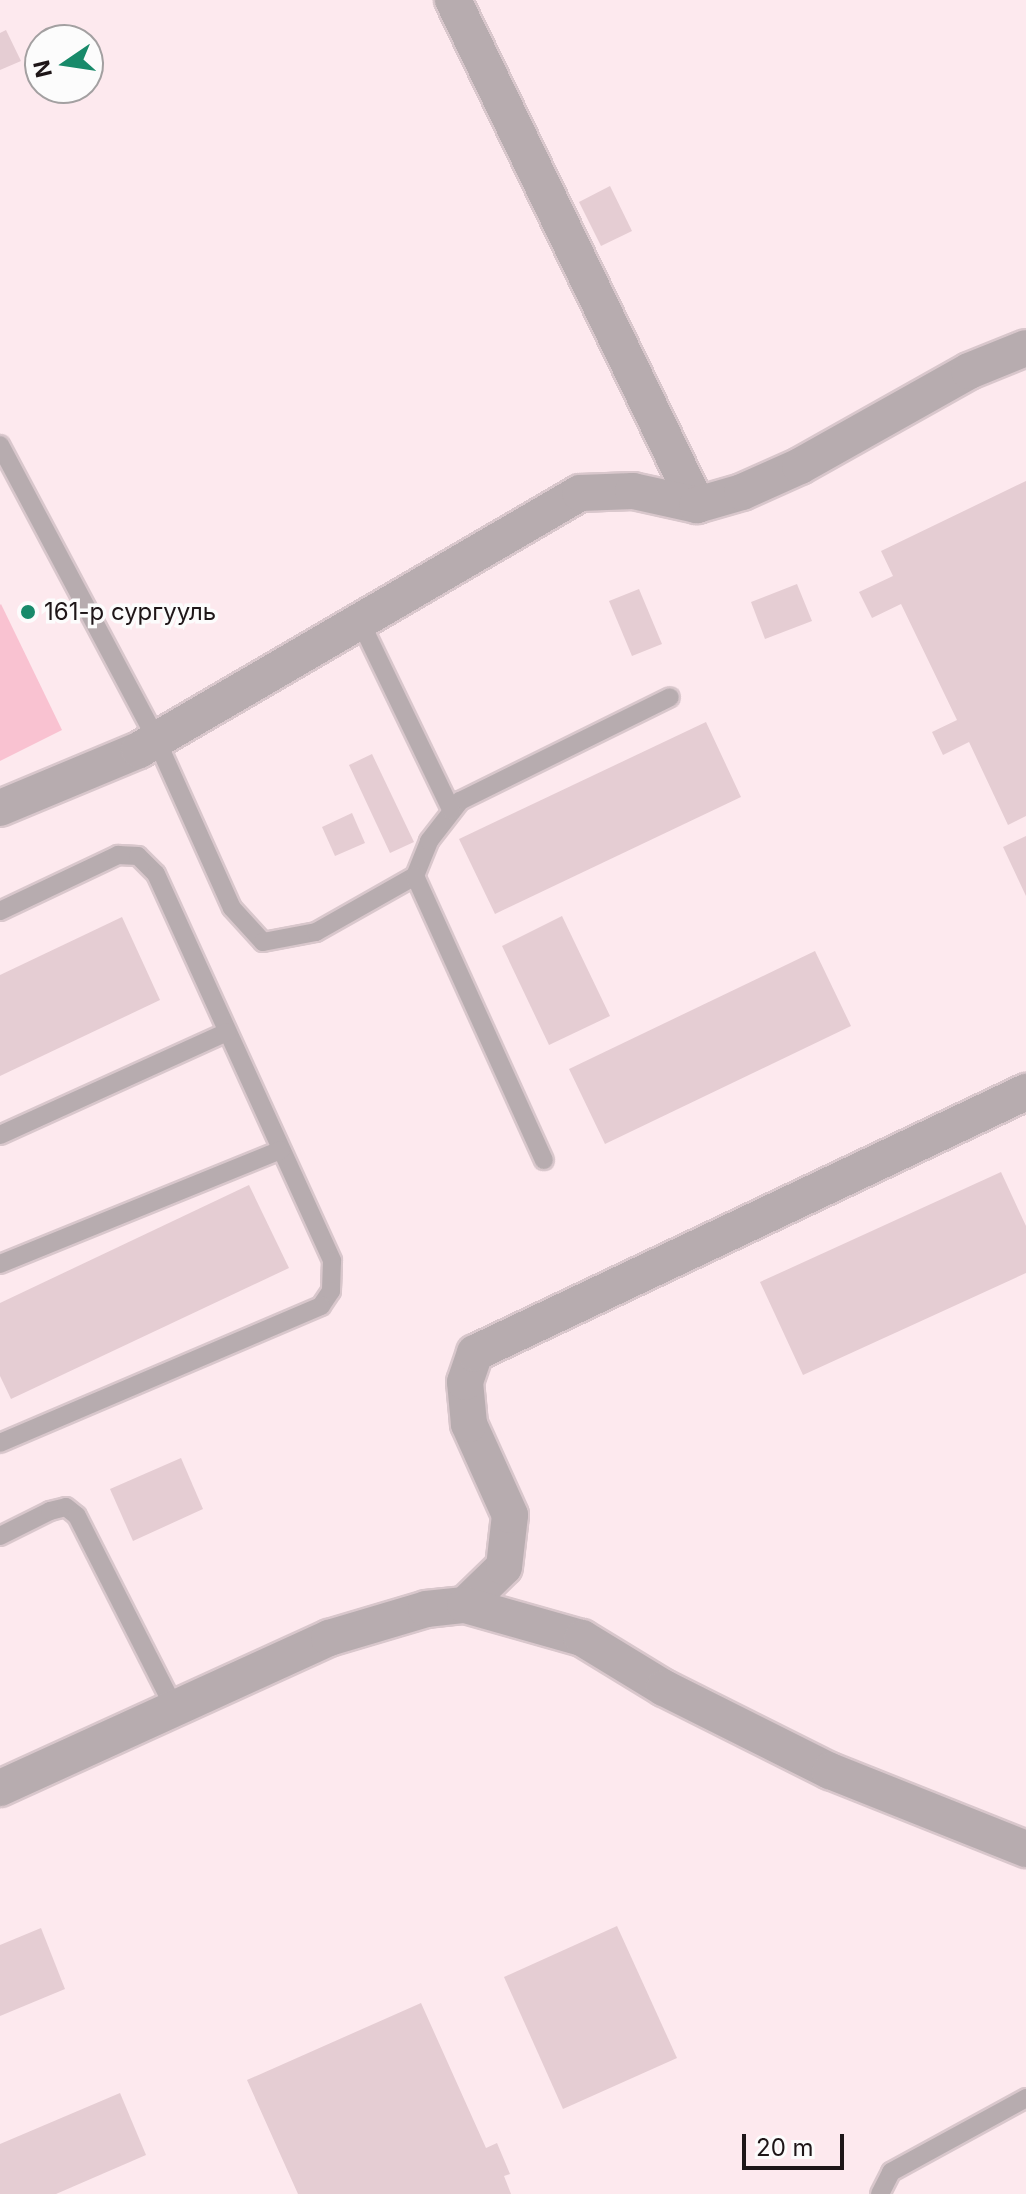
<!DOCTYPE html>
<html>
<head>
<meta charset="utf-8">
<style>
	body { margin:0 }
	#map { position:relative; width:1026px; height:2194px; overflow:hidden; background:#fde9ee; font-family:Inter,sans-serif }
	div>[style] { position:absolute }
	.green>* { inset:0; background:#f9c2d1 }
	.building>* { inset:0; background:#e5cdd3 }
	.roads { filter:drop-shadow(2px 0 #d9c7cc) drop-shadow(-2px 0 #d9c7cc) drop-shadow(0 2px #d9c7cc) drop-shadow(0 -2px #d9c7cc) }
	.lane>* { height:18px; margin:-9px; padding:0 9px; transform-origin:9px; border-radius:9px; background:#b7acaf }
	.street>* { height:36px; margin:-18px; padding:0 18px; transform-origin:18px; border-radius:18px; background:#b7acaf }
	.dots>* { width:22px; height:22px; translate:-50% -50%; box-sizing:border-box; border:4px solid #fcfcfc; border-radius:50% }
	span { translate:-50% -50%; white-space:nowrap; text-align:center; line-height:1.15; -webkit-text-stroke:7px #fcfcfc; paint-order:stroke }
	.poi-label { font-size:24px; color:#1e1618 }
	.left { translate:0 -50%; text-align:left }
	.north { position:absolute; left:24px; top:24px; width:80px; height:80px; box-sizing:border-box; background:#fcfcfc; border:2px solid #a3a0a1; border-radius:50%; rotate:257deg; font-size:22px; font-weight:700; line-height:32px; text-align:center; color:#1e1618 }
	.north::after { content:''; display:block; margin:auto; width:28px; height:36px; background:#188a6a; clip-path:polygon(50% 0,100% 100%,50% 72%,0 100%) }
	.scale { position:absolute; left:742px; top:2134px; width:102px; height:36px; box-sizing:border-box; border:4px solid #1e1618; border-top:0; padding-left:10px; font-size:24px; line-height:28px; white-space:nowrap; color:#1e1618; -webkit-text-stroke:6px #fcfcfc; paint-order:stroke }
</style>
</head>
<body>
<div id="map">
	<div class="green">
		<div style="clip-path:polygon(1px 604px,62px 730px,0 761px,0 605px)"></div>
	</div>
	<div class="building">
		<div style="clip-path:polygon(6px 30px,21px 61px,0 70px,0 33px)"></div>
		<div style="clip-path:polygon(610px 186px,632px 231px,601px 246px,579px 202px)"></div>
		<div style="clip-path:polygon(1026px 481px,1026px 816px,1008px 825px,969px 742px,943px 755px,932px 732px,957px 720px,901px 604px,872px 618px,859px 592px,893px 576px,881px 551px)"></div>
		<div style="clip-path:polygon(797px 584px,812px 621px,765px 639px,751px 602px)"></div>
		<div style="clip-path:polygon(639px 589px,662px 644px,632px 656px,609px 601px)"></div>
		<div style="clip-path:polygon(706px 722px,741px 797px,495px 914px,459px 839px)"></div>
		<div style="clip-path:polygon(372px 754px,414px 842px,390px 853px,349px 765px)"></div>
		<div style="clip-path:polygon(352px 813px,365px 843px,335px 856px,322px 827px)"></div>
		<div style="clip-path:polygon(1026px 836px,1026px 896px,1003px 847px)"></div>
		<div style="clip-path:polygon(562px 916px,610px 1016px,549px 1045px,502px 946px)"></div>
		<div style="clip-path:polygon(122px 917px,160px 1000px,0 1076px,0 975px)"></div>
		<div style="clip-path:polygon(815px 951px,851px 1026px,605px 1144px,569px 1069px)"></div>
		<div style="clip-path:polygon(1001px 1172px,1026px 1226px,1026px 1273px,803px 1375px,760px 1282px)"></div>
		<div style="clip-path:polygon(249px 1185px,289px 1268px,11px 1399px,0 1376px,0 1303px)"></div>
		<div style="clip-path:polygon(181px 1458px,203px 1509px,133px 1541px,110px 1489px)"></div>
		<div style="clip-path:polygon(617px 1926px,677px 2058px,563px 2109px,504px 1977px)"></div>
		<div style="clip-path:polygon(41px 1928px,65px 1989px,0 2016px,0 1945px)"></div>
		<div style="clip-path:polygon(421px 2003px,486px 2148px,497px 2143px,510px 2174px,504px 2176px,511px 2194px,298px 2194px,247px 2080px)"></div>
		<div style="clip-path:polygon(120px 2093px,146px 2155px,56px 2194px,0 2194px,0 2144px)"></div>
	</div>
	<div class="roads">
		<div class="lane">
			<div style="left:0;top:445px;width:333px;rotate:62deg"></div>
			<div style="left:156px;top:739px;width:185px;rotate:65.8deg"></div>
			<div style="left:232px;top:908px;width:46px;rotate:47.6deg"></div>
			<div style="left:263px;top:942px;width:54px;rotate:-10.7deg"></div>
			<div style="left:316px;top:932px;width:114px;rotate:-29.5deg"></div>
			<div style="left:415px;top:876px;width:38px;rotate:-68deg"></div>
			<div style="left:429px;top:841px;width:51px;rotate:-52.2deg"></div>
			<div style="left:460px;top:801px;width:234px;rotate:-26.3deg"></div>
			<div style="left:359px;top:619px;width:213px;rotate:64.2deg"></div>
			<div style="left:415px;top:876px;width:312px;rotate:65.6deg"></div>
			<div style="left:0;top:911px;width:131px;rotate:-25.4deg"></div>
			<div style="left:118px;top:855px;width:20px;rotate:3deg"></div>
			<div style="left:138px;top:856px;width:25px;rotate:45deg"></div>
			<div style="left:156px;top:874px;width:425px;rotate:65.5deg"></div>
			<div style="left:332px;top:1261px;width:30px;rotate:92deg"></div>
			<div style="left:331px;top:1291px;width:18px;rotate:124deg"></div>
			<div style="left:321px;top:1306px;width:349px;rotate:156.9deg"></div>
			<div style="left:0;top:1135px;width:249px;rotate:-24.4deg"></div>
			<div style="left:0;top:1264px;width:303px;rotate:-22.1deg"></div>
			<div style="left:0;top:1536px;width:56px;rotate:-26.6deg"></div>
			<div style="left:50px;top:1511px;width:16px;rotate:-14deg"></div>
			<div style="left:66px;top:1507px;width:14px;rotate:39deg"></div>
			<div style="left:77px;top:1516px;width:216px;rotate:63.1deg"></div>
			<div style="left:880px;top:2194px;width:25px;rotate:-63deg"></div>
			<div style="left:891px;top:2172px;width:154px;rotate:-28.7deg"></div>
		</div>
		<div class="street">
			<div style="left:453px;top:0;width:561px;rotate:64.21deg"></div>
			<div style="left:0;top:808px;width:151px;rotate:-22.6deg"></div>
			<div style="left:139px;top:750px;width:510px;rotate:-30.23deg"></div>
			<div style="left:580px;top:493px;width:53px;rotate:-2.2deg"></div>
			<div style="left:633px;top:491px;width:66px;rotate:12.3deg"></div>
			<div style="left:697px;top:505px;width:47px;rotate:-16.1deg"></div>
			<div style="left:742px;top:492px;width:64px;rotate:-24.1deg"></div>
			<div style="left:800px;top:466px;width:194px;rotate:-29.3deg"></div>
			<div style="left:969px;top:371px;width:61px;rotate:-22deg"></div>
			<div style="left:465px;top:1605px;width:54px;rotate:-44.3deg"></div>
			<div style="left:504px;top:1567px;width:52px;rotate:-83.4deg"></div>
			<div style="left:510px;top:1515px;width:100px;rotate:-114.3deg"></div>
			<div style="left:469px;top:1424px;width:42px;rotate:-95.4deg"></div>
			<div style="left:465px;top:1382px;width:31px;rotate:-71deg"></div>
			<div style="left:475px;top:1353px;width:610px;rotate:-25.35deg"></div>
			<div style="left:0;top:1788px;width:362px;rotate:-24.5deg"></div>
			<div style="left:329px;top:1638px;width:101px;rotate:-16.6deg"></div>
			<div style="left:426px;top:1609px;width:39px;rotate:-6deg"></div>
			<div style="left:465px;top:1605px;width:122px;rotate:15.8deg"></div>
			<div style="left:582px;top:1638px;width:96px;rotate:31.4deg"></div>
			<div style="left:664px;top:1688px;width:186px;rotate:26.6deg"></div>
			<div style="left:830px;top:1771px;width:211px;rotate:21.7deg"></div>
		</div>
	</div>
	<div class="dots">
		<div style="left:28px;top:612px;background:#188a6a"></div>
	</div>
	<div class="poi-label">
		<span class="left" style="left:44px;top:612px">161-р сургууль</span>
	</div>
	<div class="north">N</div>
	<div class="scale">20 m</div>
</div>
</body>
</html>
